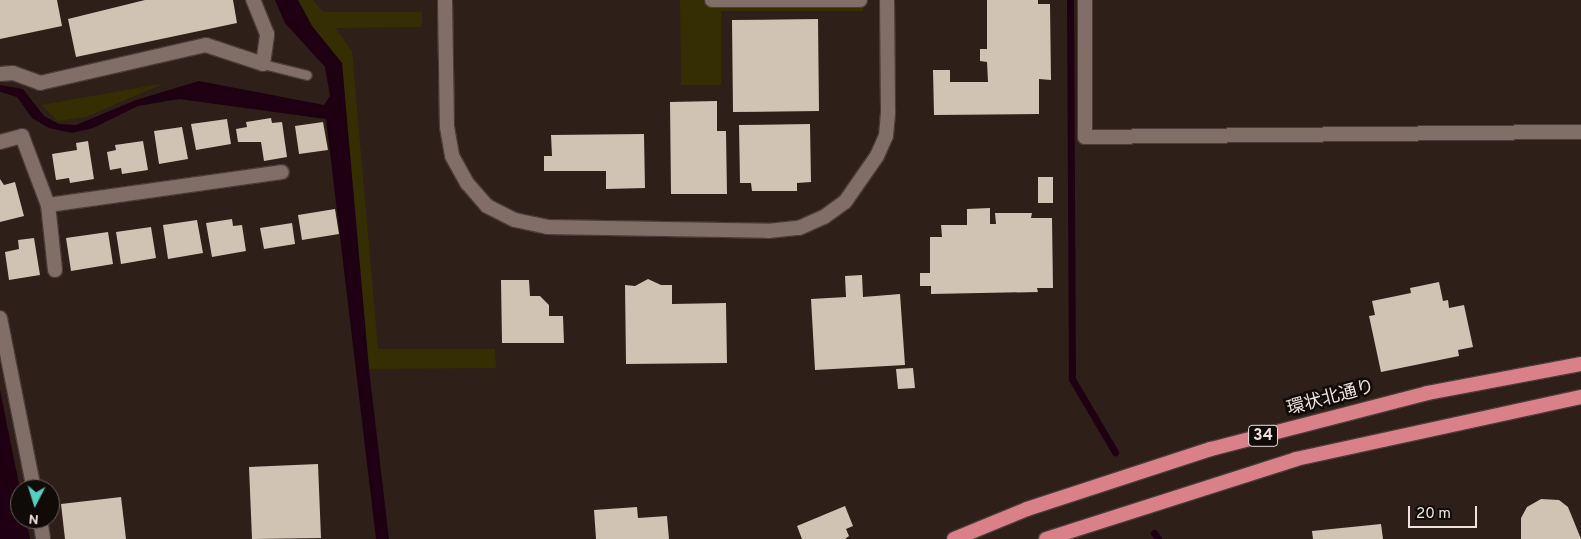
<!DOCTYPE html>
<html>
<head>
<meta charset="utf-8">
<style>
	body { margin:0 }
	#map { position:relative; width:1581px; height:539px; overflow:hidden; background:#2e1f19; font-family:Overpass,"Noto Sans JP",sans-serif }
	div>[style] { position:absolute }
	.green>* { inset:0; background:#352e03 }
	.water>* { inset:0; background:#1f0013 }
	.stream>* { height:7px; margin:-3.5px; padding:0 3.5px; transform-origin:3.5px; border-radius:3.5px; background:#1f0013 }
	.building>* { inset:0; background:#d0c3b3 }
	.roads { filter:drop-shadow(1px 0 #4a3c38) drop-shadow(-1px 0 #4a3c38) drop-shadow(0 1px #4a3c38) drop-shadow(0 -1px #4a3c38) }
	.service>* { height:9px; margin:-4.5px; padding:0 4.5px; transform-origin:4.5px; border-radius:4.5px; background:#816e67 }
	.pedestrian>* { height:14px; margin:-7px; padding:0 7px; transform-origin:7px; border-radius:7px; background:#816e67 }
	.minor>* { height:14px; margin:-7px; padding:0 7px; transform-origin:7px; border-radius:7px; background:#816e67 }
	.trunk>* { height:14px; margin:-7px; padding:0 7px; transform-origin:7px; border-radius:7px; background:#da8088 }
	span { translate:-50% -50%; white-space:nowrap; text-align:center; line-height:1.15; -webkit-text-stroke:5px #110b08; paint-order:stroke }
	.shield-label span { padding:1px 4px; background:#110b08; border:1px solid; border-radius:4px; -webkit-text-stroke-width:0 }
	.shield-label { font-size:16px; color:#ede2de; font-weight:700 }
	.street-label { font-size:18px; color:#ede2de }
	.north { position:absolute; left:10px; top:479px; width:50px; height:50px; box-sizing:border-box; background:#110b08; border:1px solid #69615e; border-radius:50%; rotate:185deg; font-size:14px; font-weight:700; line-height:20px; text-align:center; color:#ede2de }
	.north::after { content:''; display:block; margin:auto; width:18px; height:22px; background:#58cec0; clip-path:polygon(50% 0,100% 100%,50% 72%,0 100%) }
	.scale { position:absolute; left:1408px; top:506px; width:69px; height:22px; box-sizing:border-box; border:2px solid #ede2de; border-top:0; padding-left:6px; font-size:15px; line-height:18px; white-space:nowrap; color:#ede2de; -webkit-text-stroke:4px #110b08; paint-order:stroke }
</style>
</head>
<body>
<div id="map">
	<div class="green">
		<div style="clip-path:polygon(298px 0,313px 0,323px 12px,422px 12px,422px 27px,335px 28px,352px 51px,378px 349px,495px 349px,496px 368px,369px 369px,342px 63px,312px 26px)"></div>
		<div style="clip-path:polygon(680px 0,863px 0,863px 11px,721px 11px,721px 85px,681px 85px)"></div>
		<div style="clip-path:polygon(165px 83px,86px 117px,58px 121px,41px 105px)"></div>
	</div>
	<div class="water">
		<div style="clip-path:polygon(275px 0,298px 0,312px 26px,342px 63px,369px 369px,389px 539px,376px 539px,326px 119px,179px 99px,138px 106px,93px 128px,72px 133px,49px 128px,32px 118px,17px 97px,0 92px,0 85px,23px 89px,44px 116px,59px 124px,76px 125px,136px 100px,199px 81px,324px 105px,330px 96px,325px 67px,285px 23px)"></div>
		<div style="clip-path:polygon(0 390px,20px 489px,20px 519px,26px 519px,30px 539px,0 539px)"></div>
	</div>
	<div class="stream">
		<div style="left:1070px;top:0;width:379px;rotate:89.7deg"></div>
		<div style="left:1072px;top:379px;width:85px;rotate:59.5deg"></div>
		<div style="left:1154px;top:533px;width:7px;rotate:56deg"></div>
	</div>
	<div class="building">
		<div style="clip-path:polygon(0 0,57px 0,62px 26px,0 39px)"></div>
		<div style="clip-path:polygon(145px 0,233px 0,237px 23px,76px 57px,68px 19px)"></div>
		<div style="clip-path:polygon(987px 0,1038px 0,1038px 4px,1050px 4px,1051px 80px,1039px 79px,1039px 114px,934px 115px,933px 70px,950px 70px,950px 82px,988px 82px,987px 62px,980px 61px,980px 49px,987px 49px)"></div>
		<div style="clip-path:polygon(818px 19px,819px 111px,733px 112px,732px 20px)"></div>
		<div style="clip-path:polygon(717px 101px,717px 131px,726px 131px,727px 194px,671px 194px,670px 102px)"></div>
		<div style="clip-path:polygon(271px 118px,272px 123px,282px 122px,287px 157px,264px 161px,261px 142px,238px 142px,236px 129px,247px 127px,246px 122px)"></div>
		<div style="clip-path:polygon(227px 119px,231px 144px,196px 150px,191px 124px)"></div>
		<div style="clip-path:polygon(323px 122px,328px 150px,299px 154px,295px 126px)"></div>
		<div style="clip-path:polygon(810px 124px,811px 182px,797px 183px,797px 191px,752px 191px,751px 183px,740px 183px,739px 125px)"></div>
		<div style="clip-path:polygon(182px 127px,188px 159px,159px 164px,154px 131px)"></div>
		<div style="clip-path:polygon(644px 134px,645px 188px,606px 189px,606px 171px,544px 171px,544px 156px,552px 156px,551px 135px)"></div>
		<div style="clip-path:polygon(88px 141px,94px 179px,70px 183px,69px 178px,56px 180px,52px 154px,77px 150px,76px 143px)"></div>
		<div style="clip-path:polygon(143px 141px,148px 170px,122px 174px,121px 168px,110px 170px,107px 152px,116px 150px,115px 145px)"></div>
		<div style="clip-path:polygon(1038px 177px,1053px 177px,1053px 203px,1038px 203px)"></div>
		<div style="clip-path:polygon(0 179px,4px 185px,15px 182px,24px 216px,0 222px)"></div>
		<div style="clip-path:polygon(990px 208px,990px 224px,996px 224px,995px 213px,1032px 213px,1031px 218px,1052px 218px,1053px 288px,1037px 288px,1038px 292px,931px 294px,931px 286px,920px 286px,920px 273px,930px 273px,930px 237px,942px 237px,941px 225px,967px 225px,967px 209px)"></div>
		<div style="clip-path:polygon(335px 209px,339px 234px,302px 240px,298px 215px)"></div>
		<div style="clip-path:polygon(232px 219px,233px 226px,242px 225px,246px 251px,212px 257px,206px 223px)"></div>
		<div style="clip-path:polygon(197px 220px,203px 253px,168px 259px,163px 225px)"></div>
		<div style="clip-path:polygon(292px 223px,295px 244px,264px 249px,260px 228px)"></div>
		<div style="clip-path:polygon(151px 227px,156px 258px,121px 264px,116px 232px)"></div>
		<div style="clip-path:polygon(108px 232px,113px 264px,71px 271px,66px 238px)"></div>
		<div style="clip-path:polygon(34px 238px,40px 275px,9px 280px,5px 252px,19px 249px,18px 240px)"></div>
		<div style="clip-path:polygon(862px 275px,863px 297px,900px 294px,905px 365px,815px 370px,811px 299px,846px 297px,845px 276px)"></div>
		<div style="clip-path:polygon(648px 279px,661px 285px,672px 285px,672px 304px,726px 303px,727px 363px,626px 364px,625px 285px,635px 286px)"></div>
		<div style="clip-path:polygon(501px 280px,529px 280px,530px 296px,540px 296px,549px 305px,549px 316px,563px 316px,564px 343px,502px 343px)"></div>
		<div style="clip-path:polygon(1439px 282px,1443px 301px,1448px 300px,1449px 308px,1464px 305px,1473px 347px,1458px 350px,1459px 356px,1381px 372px,1369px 316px,1375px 315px,1372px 301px,1411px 293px,1410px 288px)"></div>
		<div style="clip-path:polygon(913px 368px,915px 388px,898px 389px,896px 369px)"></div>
		<div style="clip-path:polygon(318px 464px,321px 538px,252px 539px,249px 467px)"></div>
		<div style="clip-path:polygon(121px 497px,126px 539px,65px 539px,61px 504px)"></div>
		<div style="clip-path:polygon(1541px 499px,1559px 500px,1568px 507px,1581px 539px,1521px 539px,1521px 518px,1527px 507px)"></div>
		<div style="clip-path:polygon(845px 506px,853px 526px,846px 529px,849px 536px,845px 539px,802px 539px,797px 526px)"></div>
		<div style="clip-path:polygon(637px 507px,638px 518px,667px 516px,669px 539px,596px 539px,594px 510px)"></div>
		<div style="clip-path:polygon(1381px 524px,1383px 539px,1313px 539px,1312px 531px)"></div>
	</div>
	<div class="roads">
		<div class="service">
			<div style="left:263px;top:64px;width:45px;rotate:14deg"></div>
		</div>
		<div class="pedestrian">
			<div style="left:712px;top:0;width:148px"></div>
		</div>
		<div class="minor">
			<div style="left:445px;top:0;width:127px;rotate:89.1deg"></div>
			<div style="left:447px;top:127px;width:29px;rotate:80deg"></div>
			<div style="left:452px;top:156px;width:31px;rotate:61deg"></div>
			<div style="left:467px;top:183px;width:30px;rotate:49deg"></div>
			<div style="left:487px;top:206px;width:31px;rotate:27deg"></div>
			<div style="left:515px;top:220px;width:33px;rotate:12deg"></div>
			<div style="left:547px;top:227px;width:221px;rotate:1deg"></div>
			<div style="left:768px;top:231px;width:31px;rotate:-6deg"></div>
			<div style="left:799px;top:228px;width:27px;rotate:-24deg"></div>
			<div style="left:824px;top:217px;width:26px;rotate:-36deg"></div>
			<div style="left:845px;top:202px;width:56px;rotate:-55.2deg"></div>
			<div style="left:877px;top:156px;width:22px;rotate:-66deg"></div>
			<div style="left:886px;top:136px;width:25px;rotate:-85deg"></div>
			<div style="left:888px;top:111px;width:111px;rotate:-90.5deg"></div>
			<div style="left:1085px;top:0;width:137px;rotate:90deg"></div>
			<div style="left:1085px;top:137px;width:496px;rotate:-0.6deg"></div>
			<div style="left:0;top:74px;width:13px;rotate:-4deg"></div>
			<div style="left:13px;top:73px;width:29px;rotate:20deg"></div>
			<div style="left:40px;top:83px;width:170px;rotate:-12.9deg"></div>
			<div style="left:206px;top:45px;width:60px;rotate:18.4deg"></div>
			<div style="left:263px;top:64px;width:30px;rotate:-82deg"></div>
			<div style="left:267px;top:34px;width:37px;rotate:-112deg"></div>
			<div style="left:0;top:142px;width:23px;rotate:-15deg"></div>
			<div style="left:22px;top:136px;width:74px;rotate:69.4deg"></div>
			<div style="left:55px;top:270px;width:65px;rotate:-96.1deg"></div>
			<div style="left:48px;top:205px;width:236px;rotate:-8deg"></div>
			<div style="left:0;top:318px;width:174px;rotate:78.8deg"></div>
			<div style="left:40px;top:519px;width:20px;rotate:81deg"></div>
		</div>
		<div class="trunk">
			<div style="left:954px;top:539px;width:79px;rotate:-22.3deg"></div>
			<div style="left:1027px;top:509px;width:194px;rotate:-18.1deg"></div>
			<div style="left:1211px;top:449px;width:223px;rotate:-14.5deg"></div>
			<div style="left:1427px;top:393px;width:157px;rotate:-10.7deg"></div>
			<div style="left:1046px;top:539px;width:262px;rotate:-17.7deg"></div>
			<div style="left:1296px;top:459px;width:292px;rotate:-12.3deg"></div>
		</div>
	</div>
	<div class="shield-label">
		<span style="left:1263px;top:436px">34</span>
	</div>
	<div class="street-label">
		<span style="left:1331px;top:399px;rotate:-15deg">環状北通り</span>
	</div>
	<div class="north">N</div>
	<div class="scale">20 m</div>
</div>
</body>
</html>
